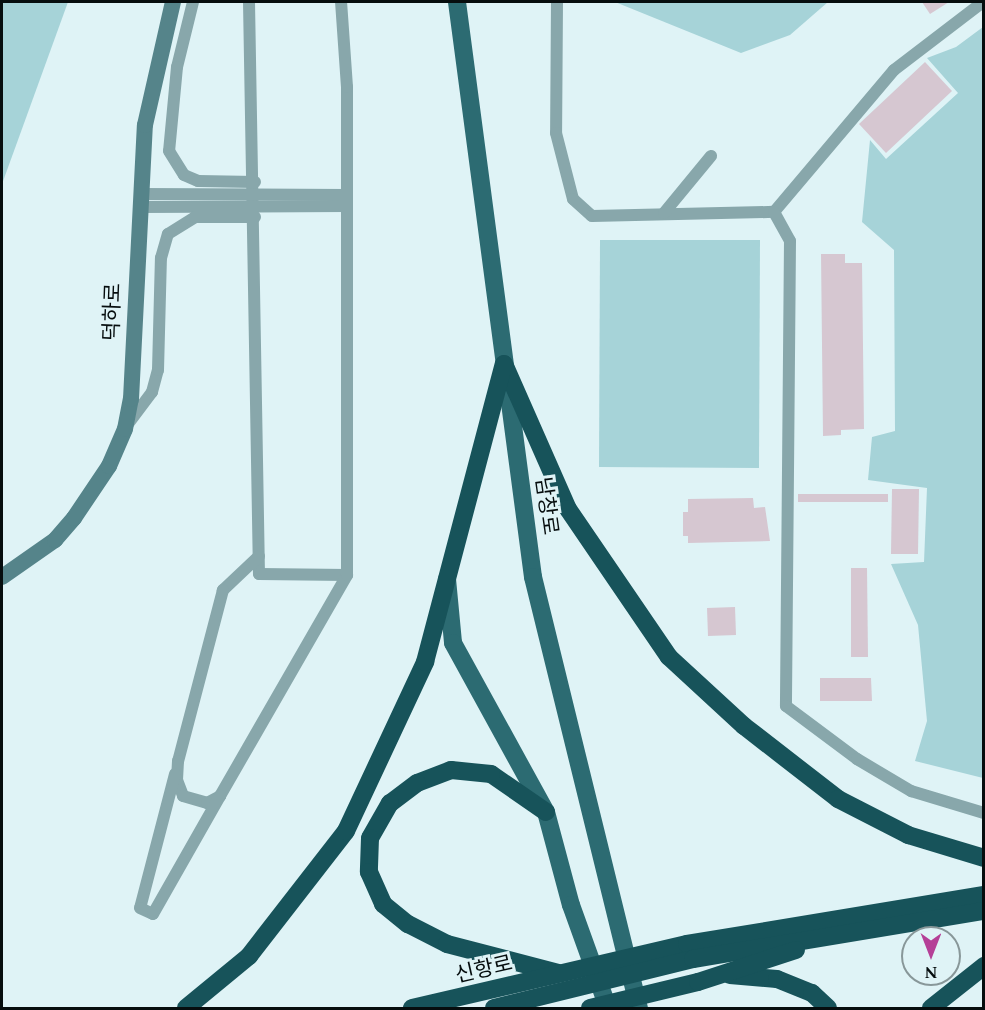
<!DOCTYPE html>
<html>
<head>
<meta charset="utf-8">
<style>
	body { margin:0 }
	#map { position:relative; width:985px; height:1010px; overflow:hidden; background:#dff3f6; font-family:Spectral,"Noto Sans KR",serif }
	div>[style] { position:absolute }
	.green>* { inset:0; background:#a6d3d8 }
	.building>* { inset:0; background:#d6c7d1 }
	.street>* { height:12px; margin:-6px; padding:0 6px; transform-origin:6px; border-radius:6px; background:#88a7ab }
	.secondary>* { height:16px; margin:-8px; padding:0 8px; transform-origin:8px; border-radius:8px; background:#55848a }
	.primary>* { height:18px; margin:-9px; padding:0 9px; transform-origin:9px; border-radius:9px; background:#2c6b72 }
	.highway>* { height:18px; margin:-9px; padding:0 9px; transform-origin:9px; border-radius:9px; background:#17535a }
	span { translate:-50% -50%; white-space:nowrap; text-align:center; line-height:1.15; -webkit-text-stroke:6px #dff3f6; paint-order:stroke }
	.street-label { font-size:21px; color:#060d0e }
	.frame { position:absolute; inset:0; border:3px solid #060d0e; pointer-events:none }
	.north { position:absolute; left:901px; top:926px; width:60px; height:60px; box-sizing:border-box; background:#dff3f6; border:2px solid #889799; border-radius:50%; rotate:180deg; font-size:16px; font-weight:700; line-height:24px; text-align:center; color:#060d0e }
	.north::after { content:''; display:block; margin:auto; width:21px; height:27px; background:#b53f97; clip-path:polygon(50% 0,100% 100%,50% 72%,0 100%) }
</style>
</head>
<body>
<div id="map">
	<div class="green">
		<div style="clip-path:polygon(2px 2px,68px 2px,2px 184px)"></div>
		<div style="clip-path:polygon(615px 2px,828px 2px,790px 35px,741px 53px)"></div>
		<div style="clip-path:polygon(983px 27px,983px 778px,915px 761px,927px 721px,918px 625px,891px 564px,924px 562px,927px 488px,868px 480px,872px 437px,895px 431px,894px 250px,862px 222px,870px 140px,886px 159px,958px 93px,927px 58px,956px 47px)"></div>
		<div style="clip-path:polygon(600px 240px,760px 240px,759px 468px,599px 467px)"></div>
	</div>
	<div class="building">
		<div style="clip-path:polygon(922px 2px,949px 2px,930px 14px)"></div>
		<div style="clip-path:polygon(925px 62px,952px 91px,886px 153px,859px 124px)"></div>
		<div style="clip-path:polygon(821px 254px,845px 254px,845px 263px,862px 263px,864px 429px,841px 430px,841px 435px,823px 436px)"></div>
		<div style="clip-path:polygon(892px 489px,919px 489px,918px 554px,891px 554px)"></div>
		<div style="clip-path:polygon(798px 494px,888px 494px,888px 502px,798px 502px)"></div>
		<div style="clip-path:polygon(753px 498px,754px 508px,765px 507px,770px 541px,688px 543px,688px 536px,683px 536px,683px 512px,688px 512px,688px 499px)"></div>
		<div style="clip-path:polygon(851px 568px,867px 568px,868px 657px,851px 657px)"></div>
		<div style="clip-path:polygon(735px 607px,736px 635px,708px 636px,707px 608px)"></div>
		<div style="clip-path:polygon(820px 678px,871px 678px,872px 701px,820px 701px)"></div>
	</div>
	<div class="street">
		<div style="left:193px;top:2px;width:67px;rotate:103.8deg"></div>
		<div style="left:177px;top:67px;width:84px;rotate:95.4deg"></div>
		<div style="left:169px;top:151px;width:28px;rotate:58deg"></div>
		<div style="left:184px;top:175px;width:15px;rotate:23deg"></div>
		<div style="left:198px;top:181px;width:57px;rotate:1deg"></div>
		<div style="left:249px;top:2px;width:572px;rotate:89deg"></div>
		<div style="left:259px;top:574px;width:88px;rotate:0.7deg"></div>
		<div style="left:557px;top:2px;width:131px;rotate:90.4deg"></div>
		<div style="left:556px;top:133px;width:68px;rotate:75.6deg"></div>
		<div style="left:573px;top:199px;width:25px;rotate:42deg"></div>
		<div style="left:592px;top:216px;width:182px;rotate:-1.3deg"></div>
		<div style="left:774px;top:212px;width:186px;rotate:-49.8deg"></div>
		<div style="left:894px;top:70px;width:112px;rotate:-37.4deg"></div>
		<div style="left:140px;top:194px;width:206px;rotate:0.3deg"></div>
		<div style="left:140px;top:207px;width:206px;rotate:-0.3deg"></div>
		<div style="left:774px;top:212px;width:33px;rotate:61deg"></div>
		<div style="left:790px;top:241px;width:465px;rotate:90.5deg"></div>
		<div style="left:786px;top:706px;width:89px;rotate:36.7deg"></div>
		<div style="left:857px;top:759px;width:63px;rotate:30.7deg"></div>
		<div style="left:911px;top:791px;width:76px;rotate:16.8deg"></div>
		<div style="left:664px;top:213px;width:74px;rotate:-50.5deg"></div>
		<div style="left:125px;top:428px;width:45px;rotate:-53.1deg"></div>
		<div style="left:152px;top:392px;width:23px;rotate:-75deg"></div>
		<div style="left:158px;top:370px;width:112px;rotate:-88.5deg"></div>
		<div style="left:161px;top:258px;width:25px;rotate:-74deg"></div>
		<div style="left:168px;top:234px;width:32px;rotate:-32deg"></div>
		<div style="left:195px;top:217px;width:60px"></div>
		<div style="left:259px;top:556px;width:50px;rotate:136.6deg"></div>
		<div style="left:223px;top:590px;width:177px;rotate:104.7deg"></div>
		<div style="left:178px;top:761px;width:19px;rotate:93deg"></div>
		<div style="left:177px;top:780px;width:17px;rotate:69deg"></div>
		<div style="left:183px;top:796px;width:25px;rotate:16deg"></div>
		<div style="left:207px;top:803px;width:15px;rotate:-28deg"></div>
		<div style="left:220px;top:796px;width:255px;rotate:-60.1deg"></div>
		<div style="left:347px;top:575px;width:488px;rotate:-90deg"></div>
		<div style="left:347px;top:87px;width:85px;rotate:-94deg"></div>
		<div style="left:175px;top:774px;width:138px;rotate:104.6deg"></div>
		<div style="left:140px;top:908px;width:14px;rotate:25deg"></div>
		<div style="left:153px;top:914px;width:136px;rotate:-60.4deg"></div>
	</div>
	<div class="secondary">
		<div style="left:2px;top:577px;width:65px;rotate:-34.9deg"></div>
		<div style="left:55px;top:540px;width:29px;rotate:-49deg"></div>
		<div style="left:74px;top:518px;width:63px;rotate:-56.1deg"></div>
		<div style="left:109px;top:466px;width:40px;rotate:-66.6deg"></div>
		<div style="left:125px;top:429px;width:31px;rotate:-79deg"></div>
		<div style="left:131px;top:399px;width:274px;rotate:-87.1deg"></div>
		<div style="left:145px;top:125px;width:126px;rotate:-77.2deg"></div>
	</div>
	<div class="primary">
		<div style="left:457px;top:2px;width:580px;rotate:82.47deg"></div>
		<div style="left:533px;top:577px;width:444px;rotate:76.2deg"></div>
		<div style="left:447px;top:579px;width:64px;rotate:84.6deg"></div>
		<div style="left:453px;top:643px;width:193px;rotate:61.2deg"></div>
		<div style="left:546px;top:812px;width:96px;rotate:75deg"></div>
		<div style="left:571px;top:905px;width:109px;rotate:70.2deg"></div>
	</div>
	<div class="highway">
		<div style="left:504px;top:364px;width:158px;rotate:66.2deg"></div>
		<div style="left:568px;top:509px;width:179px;rotate:55.7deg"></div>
		<div style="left:669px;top:657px;width:102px;rotate:42.6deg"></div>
		<div style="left:744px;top:726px;width:119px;rotate:37.8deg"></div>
		<div style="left:838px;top:799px;width:79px;rotate:27.2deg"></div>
		<div style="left:908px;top:835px;width:79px;rotate:16.8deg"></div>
		<div style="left:546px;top:812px;width:67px;rotate:-145.4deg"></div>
		<div style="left:491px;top:774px;width:40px;rotate:-174.3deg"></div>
		<div style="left:451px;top:770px;width:36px;rotate:159deg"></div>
		<div style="left:417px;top:783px;width:34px;rotate:143deg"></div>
		<div style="left:390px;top:803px;width:40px;rotate:119.7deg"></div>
		<div style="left:370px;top:838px;width:34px;rotate:92deg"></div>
		<div style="left:369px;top:872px;width:35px;rotate:66deg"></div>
		<div style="left:383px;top:904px;width:32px;rotate:39deg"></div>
		<div style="left:408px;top:924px;width:44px;rotate:27.1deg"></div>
		<div style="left:447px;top:944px;width:115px;rotate:14.6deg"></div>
		<div style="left:730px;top:975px;width:47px;rotate:4.9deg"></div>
		<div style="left:777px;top:979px;width:38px;rotate:22deg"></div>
		<div style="left:812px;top:993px;width:22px;rotate:43deg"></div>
		<div style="left:186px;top:1008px;width:82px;rotate:-39.5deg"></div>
		<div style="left:249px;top:956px;width:158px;rotate:-52.2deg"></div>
		<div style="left:346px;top:831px;width:187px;rotate:-64.9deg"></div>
		<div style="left:425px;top:662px;width:308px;rotate:-75.2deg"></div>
		<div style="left:412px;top:1008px;width:282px;rotate:-13.1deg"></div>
		<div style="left:687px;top:944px;width:301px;rotate:-9.4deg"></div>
		<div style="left:494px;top:1008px;width:205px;rotate:-13.8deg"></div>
		<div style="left:693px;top:959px;width:295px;rotate:-9.4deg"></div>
		<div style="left:590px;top:1008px;width:111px;rotate:-13.5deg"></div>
		<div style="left:698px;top:982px;width:103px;rotate:-18.1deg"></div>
		<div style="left:931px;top:1008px;width:68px;rotate:-38.4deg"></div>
	</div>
	<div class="street-label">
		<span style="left:113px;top:312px;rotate:-88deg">덕하로</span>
		<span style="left:546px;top:506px;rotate:82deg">남창로</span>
		<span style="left:484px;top:970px;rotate:-13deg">신항로</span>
	</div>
	<div class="frame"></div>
	<div class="north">N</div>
</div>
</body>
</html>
